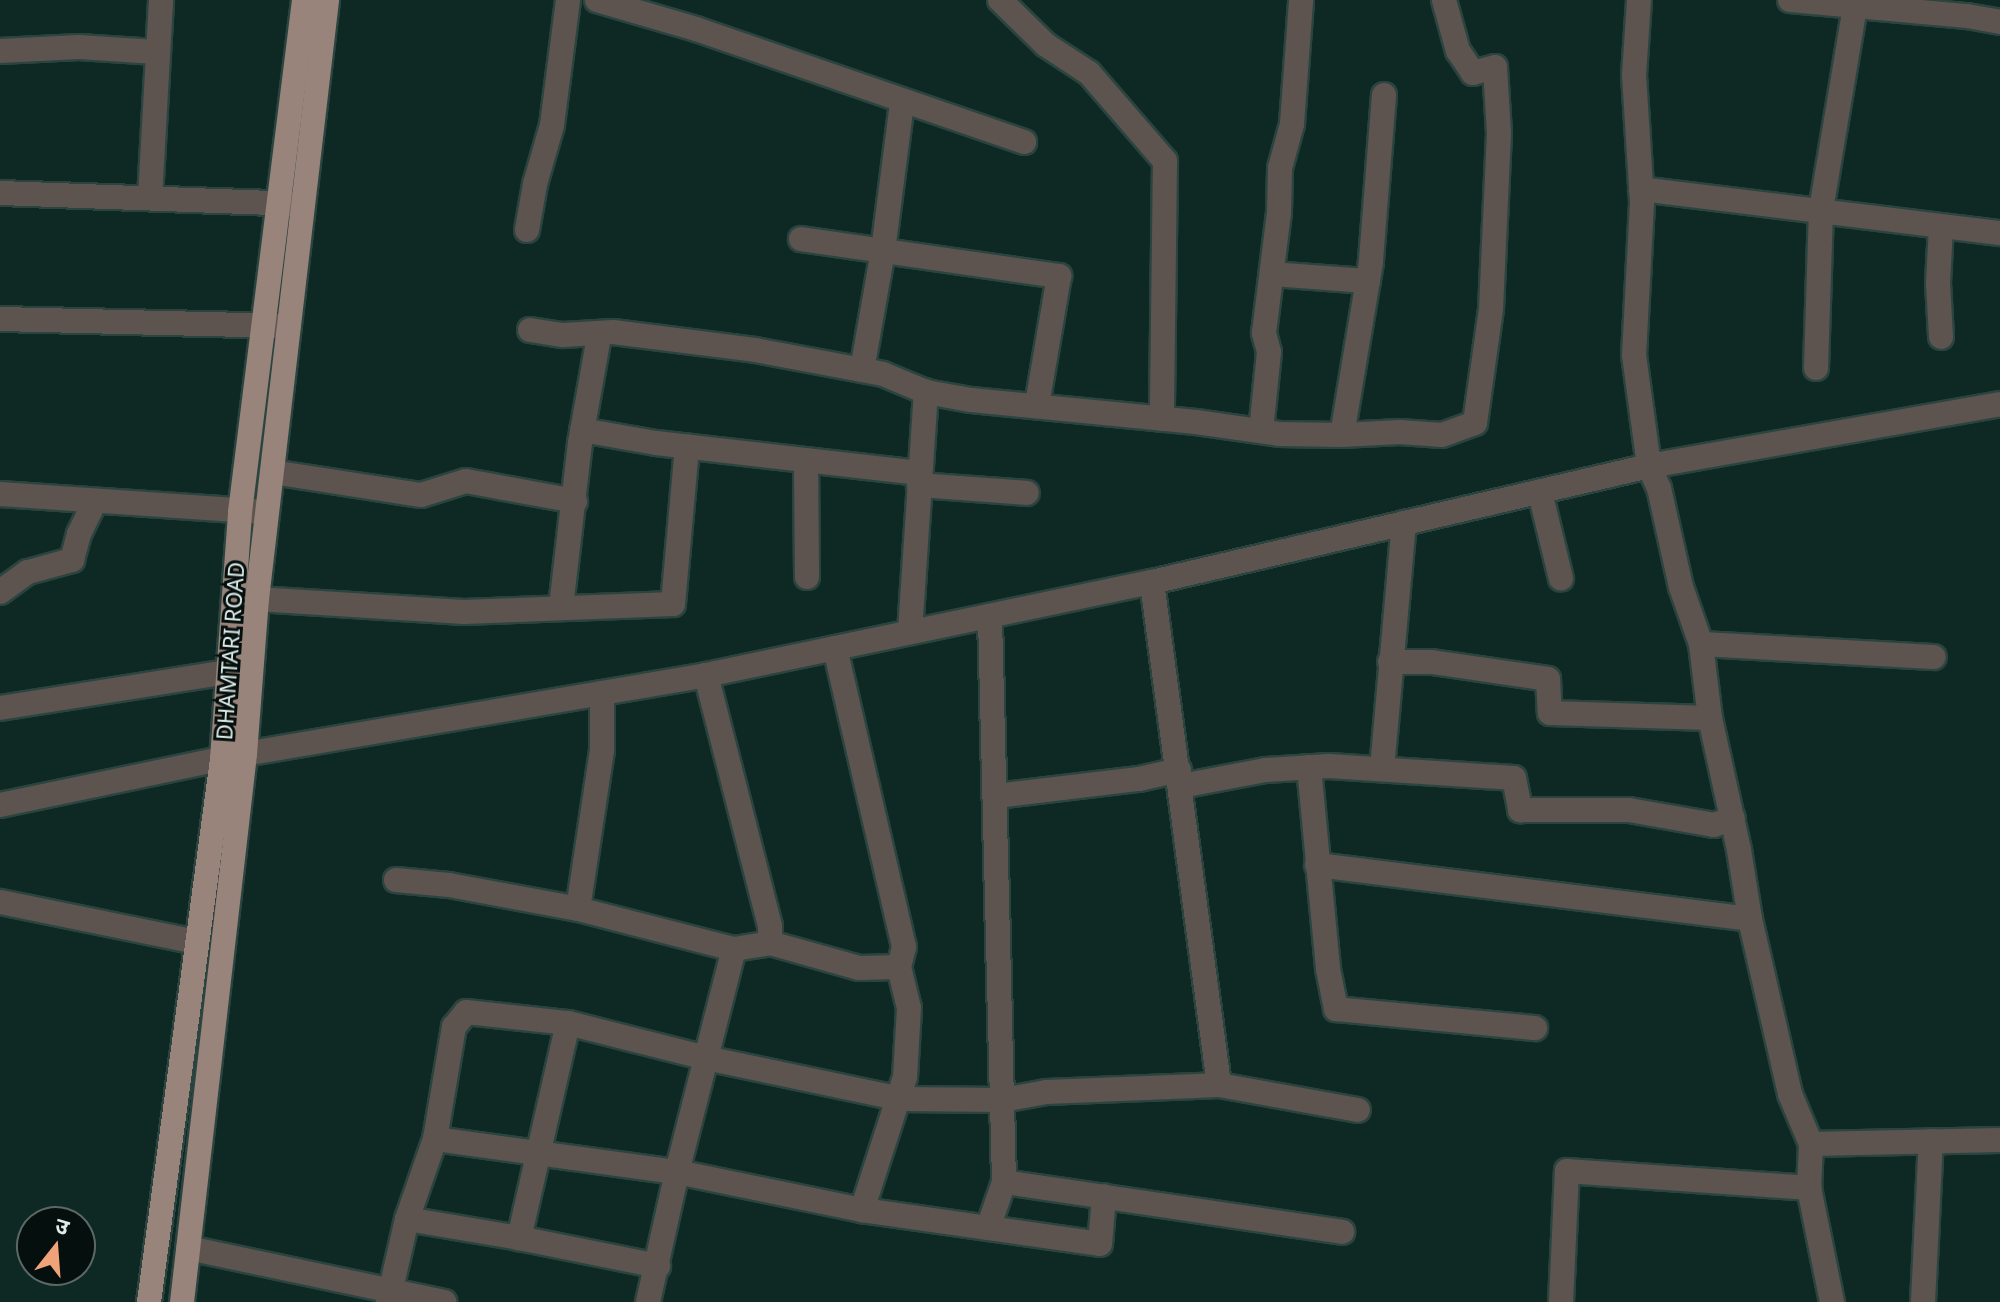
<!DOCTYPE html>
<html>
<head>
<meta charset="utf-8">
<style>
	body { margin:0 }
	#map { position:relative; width:2000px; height:1302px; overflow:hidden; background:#0e2924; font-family:"Noto Sans","Noto Sans Devanagari",sans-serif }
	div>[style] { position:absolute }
	.roads { filter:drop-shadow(2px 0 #2b4440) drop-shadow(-2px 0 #2b4440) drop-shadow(0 2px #2b4440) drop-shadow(0 -2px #2b4440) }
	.minor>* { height:24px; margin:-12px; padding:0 12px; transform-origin:12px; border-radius:12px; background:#5e544f }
	.major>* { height:24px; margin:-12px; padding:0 12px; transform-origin:12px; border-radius:12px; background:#98847a }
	span { translate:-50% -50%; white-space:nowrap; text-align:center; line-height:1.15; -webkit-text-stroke:6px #050f0d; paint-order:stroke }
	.street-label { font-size:22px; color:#deede9 }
	.north { position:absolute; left:16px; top:1206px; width:80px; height:80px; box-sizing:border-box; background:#050f0d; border:2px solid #5c6865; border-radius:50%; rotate:17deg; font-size:22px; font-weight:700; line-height:32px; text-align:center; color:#deede9 }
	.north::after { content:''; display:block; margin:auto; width:28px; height:36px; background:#f0a279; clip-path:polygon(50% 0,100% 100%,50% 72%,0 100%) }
</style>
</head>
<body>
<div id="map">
	<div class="roads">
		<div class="minor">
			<div style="left:597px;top:0;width:103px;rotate:16.3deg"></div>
			<div style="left:696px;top:29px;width:347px;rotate:19deg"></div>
			<div style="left:1000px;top:0;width:64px;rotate:44.4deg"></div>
			<div style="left:1046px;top:45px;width:51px;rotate:33.1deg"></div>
			<div style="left:1089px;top:73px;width:116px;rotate:49.2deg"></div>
			<div style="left:1165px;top:161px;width:258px;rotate:90.7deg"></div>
			<div style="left:1639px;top:0;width:75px;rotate:93.8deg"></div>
			<div style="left:1634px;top:75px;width:128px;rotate:86.4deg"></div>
			<div style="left:1642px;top:203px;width:152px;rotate:93deg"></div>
			<div style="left:1634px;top:355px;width:112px;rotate:82.3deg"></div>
			<div style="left:1649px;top:466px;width:24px;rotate:66deg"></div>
			<div style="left:1659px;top:488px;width:101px;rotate:77.5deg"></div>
			<div style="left:1681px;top:587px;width:60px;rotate:70.7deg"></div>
			<div style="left:1701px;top:644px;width:75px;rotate:83.1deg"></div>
			<div style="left:1710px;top:718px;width:135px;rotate:77.6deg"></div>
			<div style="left:1739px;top:850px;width:70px;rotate:80.9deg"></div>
			<div style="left:1750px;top:919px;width:180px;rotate:77.1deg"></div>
			<div style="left:1790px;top:1094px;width:54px;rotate:67.2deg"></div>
			<div style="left:1811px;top:1144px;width:44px;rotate:92.6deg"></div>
			<div style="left:1809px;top:1188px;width:116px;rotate:78.6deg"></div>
			<div style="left:1790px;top:0;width:178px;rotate:5.2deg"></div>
			<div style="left:1967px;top:16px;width:34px;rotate:10deg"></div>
			<div style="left:0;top:51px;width:79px;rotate:-2.9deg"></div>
			<div style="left:79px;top:47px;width:77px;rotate:3.7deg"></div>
			<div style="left:1384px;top:95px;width:168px;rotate:94.5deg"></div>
			<div style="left:1371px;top:262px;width:175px;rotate:99.5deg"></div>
			<div style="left:1342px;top:435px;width:58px;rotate:-3deg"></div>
			<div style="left:1400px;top:432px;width:42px;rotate:4.1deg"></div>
			<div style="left:1442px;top:435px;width:35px;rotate:-20deg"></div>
			<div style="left:1475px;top:423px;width:115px;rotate:-82deg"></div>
			<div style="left:1491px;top:309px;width:176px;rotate:-87.4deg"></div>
			<div style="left:1499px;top:133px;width:66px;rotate:-93.5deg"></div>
			<div style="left:1495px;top:67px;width:23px;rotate:165deg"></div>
			<div style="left:1473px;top:73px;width:27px;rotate:-124deg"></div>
			<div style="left:1458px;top:51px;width:53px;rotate:-105.4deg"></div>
			<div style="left:1641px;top:189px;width:362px;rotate:7deg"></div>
			<div style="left:0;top:193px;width:297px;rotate:2.1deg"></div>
			<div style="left:150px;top:198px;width:198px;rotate:-86.8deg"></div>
			<div style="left:1941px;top:227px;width:56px;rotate:93.1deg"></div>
			<div style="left:1938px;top:283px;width:54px;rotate:86.8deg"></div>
			<div style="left:527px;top:230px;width:47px;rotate:-80.1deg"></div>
			<div style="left:535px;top:184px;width:61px;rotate:-73.9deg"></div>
			<div style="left:552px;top:125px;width:126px;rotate:-82.7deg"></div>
			<div style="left:801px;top:239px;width:261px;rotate:8.2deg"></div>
			<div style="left:1059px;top:276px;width:131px;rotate:99.7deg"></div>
			<div style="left:1272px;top:274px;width:96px;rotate:4.2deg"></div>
			<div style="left:0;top:319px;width:289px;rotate:1.4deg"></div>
			<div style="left:530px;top:330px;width:33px;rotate:9deg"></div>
			<div style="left:563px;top:335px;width:50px;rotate:-3.4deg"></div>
			<div style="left:613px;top:332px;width:143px;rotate:7.2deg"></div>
			<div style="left:755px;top:350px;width:130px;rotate:10.6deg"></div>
			<div style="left:883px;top:374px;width:47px;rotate:22.7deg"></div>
			<div style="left:926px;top:392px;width:46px;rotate:10.1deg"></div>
			<div style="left:971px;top:400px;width:226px;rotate:5.6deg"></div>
			<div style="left:1196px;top:422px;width:84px;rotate:8.2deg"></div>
			<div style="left:1279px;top:434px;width:63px;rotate:0.9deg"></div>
			<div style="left:1816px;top:368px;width:158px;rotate:-88.2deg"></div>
			<div style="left:1821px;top:210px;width:207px;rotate:-80.5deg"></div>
			<div style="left:862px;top:370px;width:121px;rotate:-80deg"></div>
			<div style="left:883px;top:251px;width:150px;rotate:-82.7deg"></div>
			<div style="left:582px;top:430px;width:75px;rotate:10deg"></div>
			<div style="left:656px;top:443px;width:265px;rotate:6.5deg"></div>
			<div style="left:1261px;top:431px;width:79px;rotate:-84.2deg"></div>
			<div style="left:1269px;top:352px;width:20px;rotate:-105deg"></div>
			<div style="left:1264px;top:333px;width:121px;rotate:-82.9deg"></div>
			<div style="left:1279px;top:213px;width:45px;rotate:-88.7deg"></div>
			<div style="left:1280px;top:168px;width:46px;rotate:-74.7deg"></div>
			<div style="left:1292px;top:124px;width:124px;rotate:-85.8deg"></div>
			<div style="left:806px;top:460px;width:117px;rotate:89.5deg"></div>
			<div style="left:272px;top:472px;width:151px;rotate:8.8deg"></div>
			<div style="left:421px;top:495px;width:47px;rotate:-17.3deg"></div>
			<div style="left:466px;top:481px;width:111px;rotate:10.4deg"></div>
			<div style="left:919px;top:485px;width:108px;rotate:4.2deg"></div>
			<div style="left:1540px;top:492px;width:89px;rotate:76.4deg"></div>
			<div style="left:0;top:494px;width:262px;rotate:3.9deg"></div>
			<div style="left:1152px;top:582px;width:507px;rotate:82.41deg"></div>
			<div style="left:0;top:592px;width:34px;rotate:-36deg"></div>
			<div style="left:28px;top:572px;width:46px;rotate:-15.3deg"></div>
			<div style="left:72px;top:560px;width:27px;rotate:-75deg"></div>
			<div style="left:79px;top:534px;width:37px;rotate:-64deg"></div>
			<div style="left:257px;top:599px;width:207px;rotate:3.6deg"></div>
			<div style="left:464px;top:612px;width:209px;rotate:-2.2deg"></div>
			<div style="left:673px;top:604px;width:158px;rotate:-84.9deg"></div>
			<div style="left:561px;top:607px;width:165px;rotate:-83.4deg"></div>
			<div style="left:580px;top:443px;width:109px;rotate:-79.9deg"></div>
			<div style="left:910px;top:632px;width:241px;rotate:-86.2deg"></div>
			<div style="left:1701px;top:644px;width:233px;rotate:3.2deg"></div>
			<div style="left:835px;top:648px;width:307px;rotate:77deg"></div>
			<div style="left:904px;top:947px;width:21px;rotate:104deg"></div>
			<div style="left:1390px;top:662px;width:42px"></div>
			<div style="left:1432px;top:662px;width:117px;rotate:8.3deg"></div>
			<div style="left:1548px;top:679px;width:34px;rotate:87deg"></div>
			<div style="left:1550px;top:713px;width:160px;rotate:1.8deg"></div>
			<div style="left:706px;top:675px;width:259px;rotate:75.7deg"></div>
			<div style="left:770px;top:926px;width:17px;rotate:90deg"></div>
			<div style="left:0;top:708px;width:231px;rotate:-9deg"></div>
			<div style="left:1309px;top:767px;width:203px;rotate:84.6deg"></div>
			<div style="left:1328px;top:969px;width:41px;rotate:78.7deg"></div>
			<div style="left:1336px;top:1009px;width:200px;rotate:5.5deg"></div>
			<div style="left:1382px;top:769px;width:247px;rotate:-84.9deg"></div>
			<div style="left:1181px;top:786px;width:86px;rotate:-10.7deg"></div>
			<div style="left:1266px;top:770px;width:63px;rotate:-3.6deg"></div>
			<div style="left:1329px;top:766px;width:185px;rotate:3.7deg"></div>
			<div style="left:1514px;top:778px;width:33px;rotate:79deg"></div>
			<div style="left:1520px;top:810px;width:109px"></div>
			<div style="left:1629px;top:810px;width:86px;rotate:10deg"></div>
			<div style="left:1714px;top:825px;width:20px;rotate:-20deg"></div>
			<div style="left:996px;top:796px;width:144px;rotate:-6.8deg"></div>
			<div style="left:1139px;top:779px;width:41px;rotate:-12.7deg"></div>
			<div style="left:0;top:805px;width:250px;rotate:-11.8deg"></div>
			<div style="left:245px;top:754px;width:468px;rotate:-9.7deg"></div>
			<div style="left:706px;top:675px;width:456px;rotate:-11.8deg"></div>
			<div style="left:1152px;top:582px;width:510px;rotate:-13.14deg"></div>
			<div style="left:1649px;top:466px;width:356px;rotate:-10deg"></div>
			<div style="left:1317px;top:865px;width:436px;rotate:7.1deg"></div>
			<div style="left:396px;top:880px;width:53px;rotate:5.4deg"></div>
			<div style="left:449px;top:885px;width:131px;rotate:10.5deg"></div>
			<div style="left:578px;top:909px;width:161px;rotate:14.4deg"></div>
			<div style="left:734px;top:949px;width:36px;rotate:-9deg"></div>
			<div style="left:770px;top:943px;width:92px;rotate:15.7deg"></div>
			<div style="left:859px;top:968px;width:40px;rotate:-1.4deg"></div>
			<div style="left:899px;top:967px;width:42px;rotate:76.3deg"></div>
			<div style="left:909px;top:1008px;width:69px;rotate:93.3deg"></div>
			<div style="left:905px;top:1077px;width:140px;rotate:107.9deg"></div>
			<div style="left:0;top:902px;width:201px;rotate:11.5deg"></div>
			<div style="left:578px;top:909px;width:161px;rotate:-81.4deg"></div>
			<div style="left:602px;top:750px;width:57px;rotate:-90deg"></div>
			<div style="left:568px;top:1023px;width:221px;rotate:102.8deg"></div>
			<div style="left:519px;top:1238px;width:142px;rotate:11.4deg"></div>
			<div style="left:435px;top:1139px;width:244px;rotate:7.8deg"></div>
			<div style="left:677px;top:1172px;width:189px;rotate:11.6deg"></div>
			<div style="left:862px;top:1210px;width:240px;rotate:8.1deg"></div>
			<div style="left:1100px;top:1244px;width:48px;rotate:-85.2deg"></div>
			<div style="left:1811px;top:1144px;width:189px;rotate:-1.2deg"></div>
			<div style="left:1004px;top:1182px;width:342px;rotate:8.4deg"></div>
			<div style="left:407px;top:1219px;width:114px;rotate:9.6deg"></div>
			<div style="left:988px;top:1228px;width:49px;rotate:-70.8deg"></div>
			<div style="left:1004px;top:1182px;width:566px;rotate:-91.42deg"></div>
			<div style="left:188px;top:1248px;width:262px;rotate:11.9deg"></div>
			<div style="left:388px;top:1302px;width:85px;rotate:-77.1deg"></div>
			<div style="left:407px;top:1219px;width:85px;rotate:-70.7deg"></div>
			<div style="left:435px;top:1139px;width:114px;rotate:-80.4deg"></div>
			<div style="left:454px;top:1027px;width:19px;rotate:-51deg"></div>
			<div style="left:466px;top:1012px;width:103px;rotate:6.2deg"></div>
			<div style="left:568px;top:1023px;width:142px;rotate:14.2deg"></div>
			<div style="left:706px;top:1058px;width:198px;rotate:11.9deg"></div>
			<div style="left:900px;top:1099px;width:103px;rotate:0.6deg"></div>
			<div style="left:1003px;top:1100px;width:44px;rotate:-10.5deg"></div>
			<div style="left:1046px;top:1092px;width:173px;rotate:-2.3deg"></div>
			<div style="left:1219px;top:1085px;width:141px;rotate:10.2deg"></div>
			<div style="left:648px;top:1302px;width:133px;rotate:-77.4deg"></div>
			<div style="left:677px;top:1172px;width:230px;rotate:-75.7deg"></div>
			<div style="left:1561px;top:1302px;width:131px;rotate:-87.4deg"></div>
			<div style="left:1567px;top:1171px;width:243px;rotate:4deg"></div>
			<div style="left:1923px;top:1302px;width:161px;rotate:-87.2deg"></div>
		</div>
		<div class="major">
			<div style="left:149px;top:1302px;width:548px;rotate:-82.34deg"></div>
			<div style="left:222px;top:759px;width:248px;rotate:-85.8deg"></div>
			<div style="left:240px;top:512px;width:516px;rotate:-82.87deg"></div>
			<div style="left:182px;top:1302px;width:552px;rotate:-83.44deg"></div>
			<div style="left:245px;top:754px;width:155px;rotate:-85.6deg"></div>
			<div style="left:257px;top:599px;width:603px;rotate:-83.33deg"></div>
		</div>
	</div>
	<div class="street-label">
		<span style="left:230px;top:651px;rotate:-86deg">DHAMTARI ROAD</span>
	</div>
	<div class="north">उ</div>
</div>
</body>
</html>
